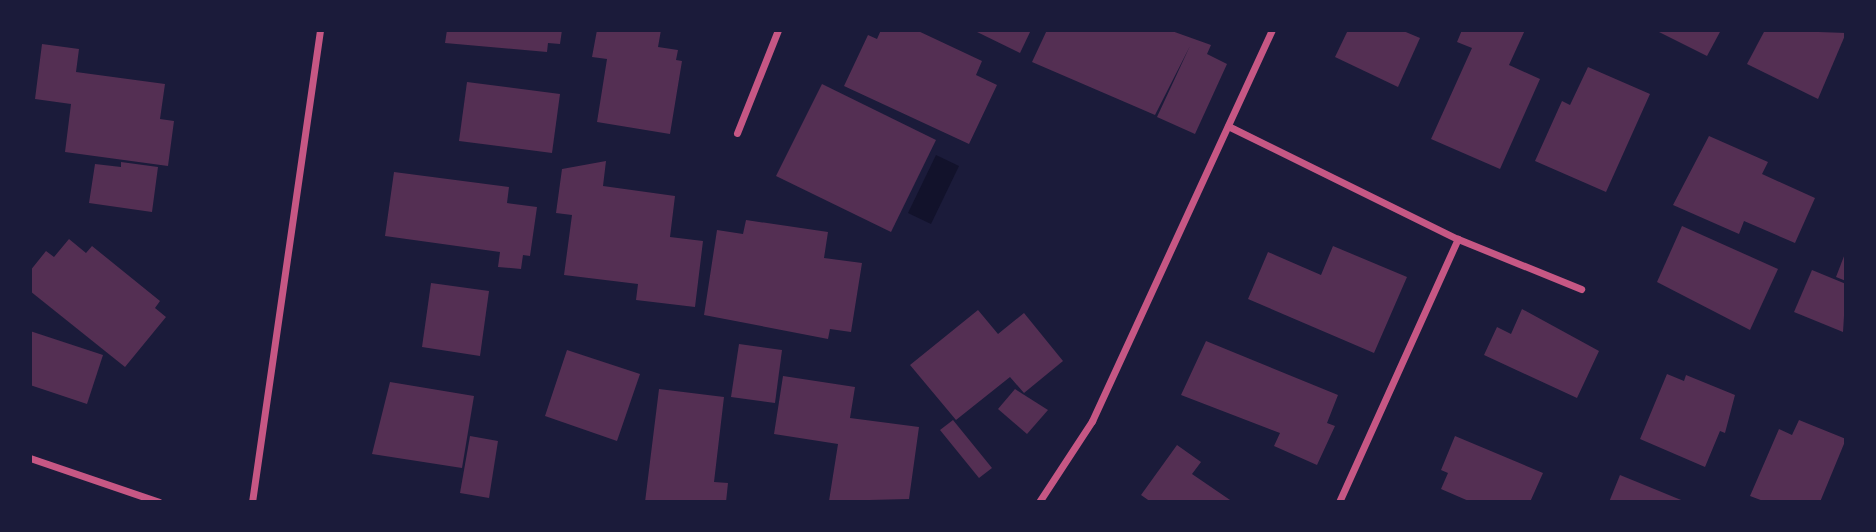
<!DOCTYPE html>
<html>
<head>
<meta charset="utf-8">
<style>
	body { margin:0 }
	#map { position:relative; width:1876px; height:532px; overflow:hidden; background:#1b1b3a; font-family:"DejaVu Sans",sans-serif }
	div>[style] { position:absolute }
	.water>* { inset:0; background:#12122b }
	.building>* { inset:0; background:#542f53 }
	.minor>* { height:7px; margin:-3.5px; padding:0 3.5px; transform-origin:3.5px; border-radius:3.5px; background:#c65784 }
	span { translate:-50% -50%; white-space:nowrap; text-align:center; line-height:1.15; -webkit-text-stroke:5px #1b1b3a; paint-order:stroke }
	.frame { position:absolute; inset:0; border:32px solid #1b1b3a; pointer-events:none }
</style>
</head>
<body>
<div id="map">
	<div class="water">
		<div style="clip-path:polygon(936px 155px,959px 166px,931px 224px,908px 213px)"></div>
	</div>
	<div class="building">
		<div style="clip-path:polygon(447px 30px,562px 30px,560px 44px,548px 43px,547px 52px,445px 43px)"></div>
		<div style="clip-path:polygon(597px 30px,661px 30px,658px 47px,678px 50px,676px 60px,682px 61px,670px 134px,597px 122px,607px 59px,592px 57px)"></div>
		<div style="clip-path:polygon(881px 30px,916px 30px,982px 61px,976px 75px,997px 85px,969px 144px,844px 86px,868px 35px,877px 39px)"></div>
		<div style="clip-path:polygon(973px 30px,1031px 30px,1020px 53px)"></div>
		<div style="clip-path:polygon(1047px 30px,1169px 30px,1211px 45px,1207px 54px,1227px 64px,1195px 134px,1157px 117px,1190px 46px,1155px 115px,1032px 62px)"></div>
		<div style="clip-path:polygon(1348px 30px,1401px 30px,1420px 38px,1398px 87px,1335px 57px)"></div>
		<div style="clip-path:polygon(1462px 30px,1525px 30px,1509px 65px,1540px 79px,1500px 169px,1431px 139px,1472px 48px,1457px 42px)"></div>
		<div style="clip-path:polygon(1655px 30px,1721px 30px,1707px 56px)"></div>
		<div style="clip-path:polygon(1765px 30px,1846px 33px,1818px 99px,1747px 64px)"></div>
		<div style="clip-path:polygon(42px 44px,79px 49px,76px 72px,165px 84px,160px 119px,174px 121px,168px 166px,65px 152px,71px 104px,35px 99px)"></div>
		<div style="clip-path:polygon(1588px 67px,1650px 94px,1606px 192px,1535px 161px,1562px 101px,1570px 105px)"></div>
		<div style="clip-path:polygon(467px 82px,560px 94px,552px 153px,459px 141px)"></div>
		<div style="clip-path:polygon(822px 84px,936px 140px,891px 232px,776px 176px)"></div>
		<div style="clip-path:polygon(1709px 136px,1768px 162px,1762px 174px,1815px 198px,1795px 243px,1744px 221px,1739px 234px,1673px 205px)"></div>
		<div style="clip-path:polygon(606px 161px,603px 186px,675px 196px,670px 237px,703px 241px,695px 307px,636px 300px,638px 284px,564px 275px,572px 215px,556px 213px,562px 169px)"></div>
		<div style="clip-path:polygon(121px 162px,158px 167px,152px 212px,89px 203px,95px 164px,121px 167px)"></div>
		<div style="clip-path:polygon(394px 172px,509px 187px,507px 203px,537px 207px,530px 256px,523px 255px,521px 269px,498px 267px,500px 252px,385px 236px)"></div>
		<div style="clip-path:polygon(746px 220px,828px 232px,824px 258px,862px 263px,851px 332px,830px 329px,828px 339px,704px 315px,717px 230px,743px 234px)"></div>
		<div style="clip-path:polygon(1682px 226px,1778px 269px,1750px 330px,1657px 282px)"></div>
		<div style="clip-path:polygon(69px 239px,86px 253px,92px 246px,160px 301px,155px 308px,166px 317px,125px 367px,30px 291px,30px 271px,46px 251px,54px 257px)"></div>
		<div style="clip-path:polygon(1333px 246px,1407px 277px,1374px 353px,1248px 299px,1268px 252px,1321px 275px)"></div>
		<div style="clip-path:polygon(1846px 251px,1846px 281px,1836px 277px)"></div>
		<div style="clip-path:polygon(1812px 270px,1846px 284px,1843px 332px,1794px 312px)"></div>
		<div style="clip-path:polygon(431px 283px,489px 291px,480px 356px,422px 347px)"></div>
		<div style="clip-path:polygon(1522px 309px,1599px 351px,1577px 398px,1484px 355px,1497px 327px,1511px 334px)"></div>
		<div style="clip-path:polygon(978px 310px,998px 334px,1024px 313px,1063px 361px,1024px 393px,1010px 377px,956px 420px,910px 365px)"></div>
		<div style="clip-path:polygon(30px 331px,103px 355px,87px 404px,30px 385px)"></div>
		<div style="clip-path:polygon(1206px 341px,1338px 395px,1327px 423px,1335px 426px,1317px 465px,1274px 446px,1280px 433px,1181px 395px)"></div>
		<div style="clip-path:polygon(739px 344px,782px 350px,775px 403px,731px 397px)"></div>
		<div style="clip-path:polygon(567px 350px,640px 374px,617px 441px,545px 416px)"></div>
		<div style="clip-path:polygon(1667px 374px,1684px 381px,1686px 375px,1735px 395px,1725px 433px,1720px 431px,1705px 467px,1640px 439px)"></div>
		<div style="clip-path:polygon(783px 376px,855px 387px,850px 418px,919px 427px,909px 499px,829px 501px,838px 444px,774px 434px)"></div>
		<div style="clip-path:polygon(390px 382px,474px 396px,462px 468px,372px 454px)"></div>
		<div style="clip-path:polygon(659px 389px,724px 397px,714px 482px,728px 483px,726px 502px,645px 502px)"></div>
		<div style="clip-path:polygon(1015px 389px,1048px 410px,1027px 434px,998px 409px)"></div>
		<div style="clip-path:polygon(953px 420px,992px 468px,979px 478px,940px 430px)"></div>
		<div style="clip-path:polygon(1799px 420px,1846px 439px,1820px 502px,1766px 502px,1750px 496px,1779px 429px,1792px 435px)"></div>
		<div style="clip-path:polygon(470px 436px,498px 441px,489px 498px,460px 493px)"></div>
		<div style="clip-path:polygon(1455px 436px,1543px 473px,1530px 502px,1471px 502px,1441px 489px,1448px 473px,1441px 470px)"></div>
		<div style="clip-path:polygon(1177px 445px,1201px 462px,1192px 474px,1233px 502px,1151px 502px,1141px 495px)"></div>
		<div style="clip-path:polygon(1620px 475px,1686px 502px,1609px 502px)"></div>
	</div>
	<div class="minor">
		<div style="left:1228px;top:126px;width:256px;rotate:26.2deg"></div>
		<div style="left:1458px;top:239px;width:133px;rotate:22.1deg"></div>
		<div style="left:737px;top:133px;width:111px;rotate:-68.3deg"></div>
		<div style="left:30px;top:458px;width:136px;rotate:18.8deg"></div>
		<div style="left:252px;top:502px;width:477px;rotate:-81.8deg"></div>
		<div style="left:1039px;top:502px;width:97px;rotate:-56.8deg"></div>
		<div style="left:1092px;top:421px;width:430px;rotate:-65.3deg"></div>
		<div style="left:1339px;top:502px;width:289px;rotate:-65.7deg"></div>
	</div>
	<div class="frame"></div>
</div>
</body>
</html>
